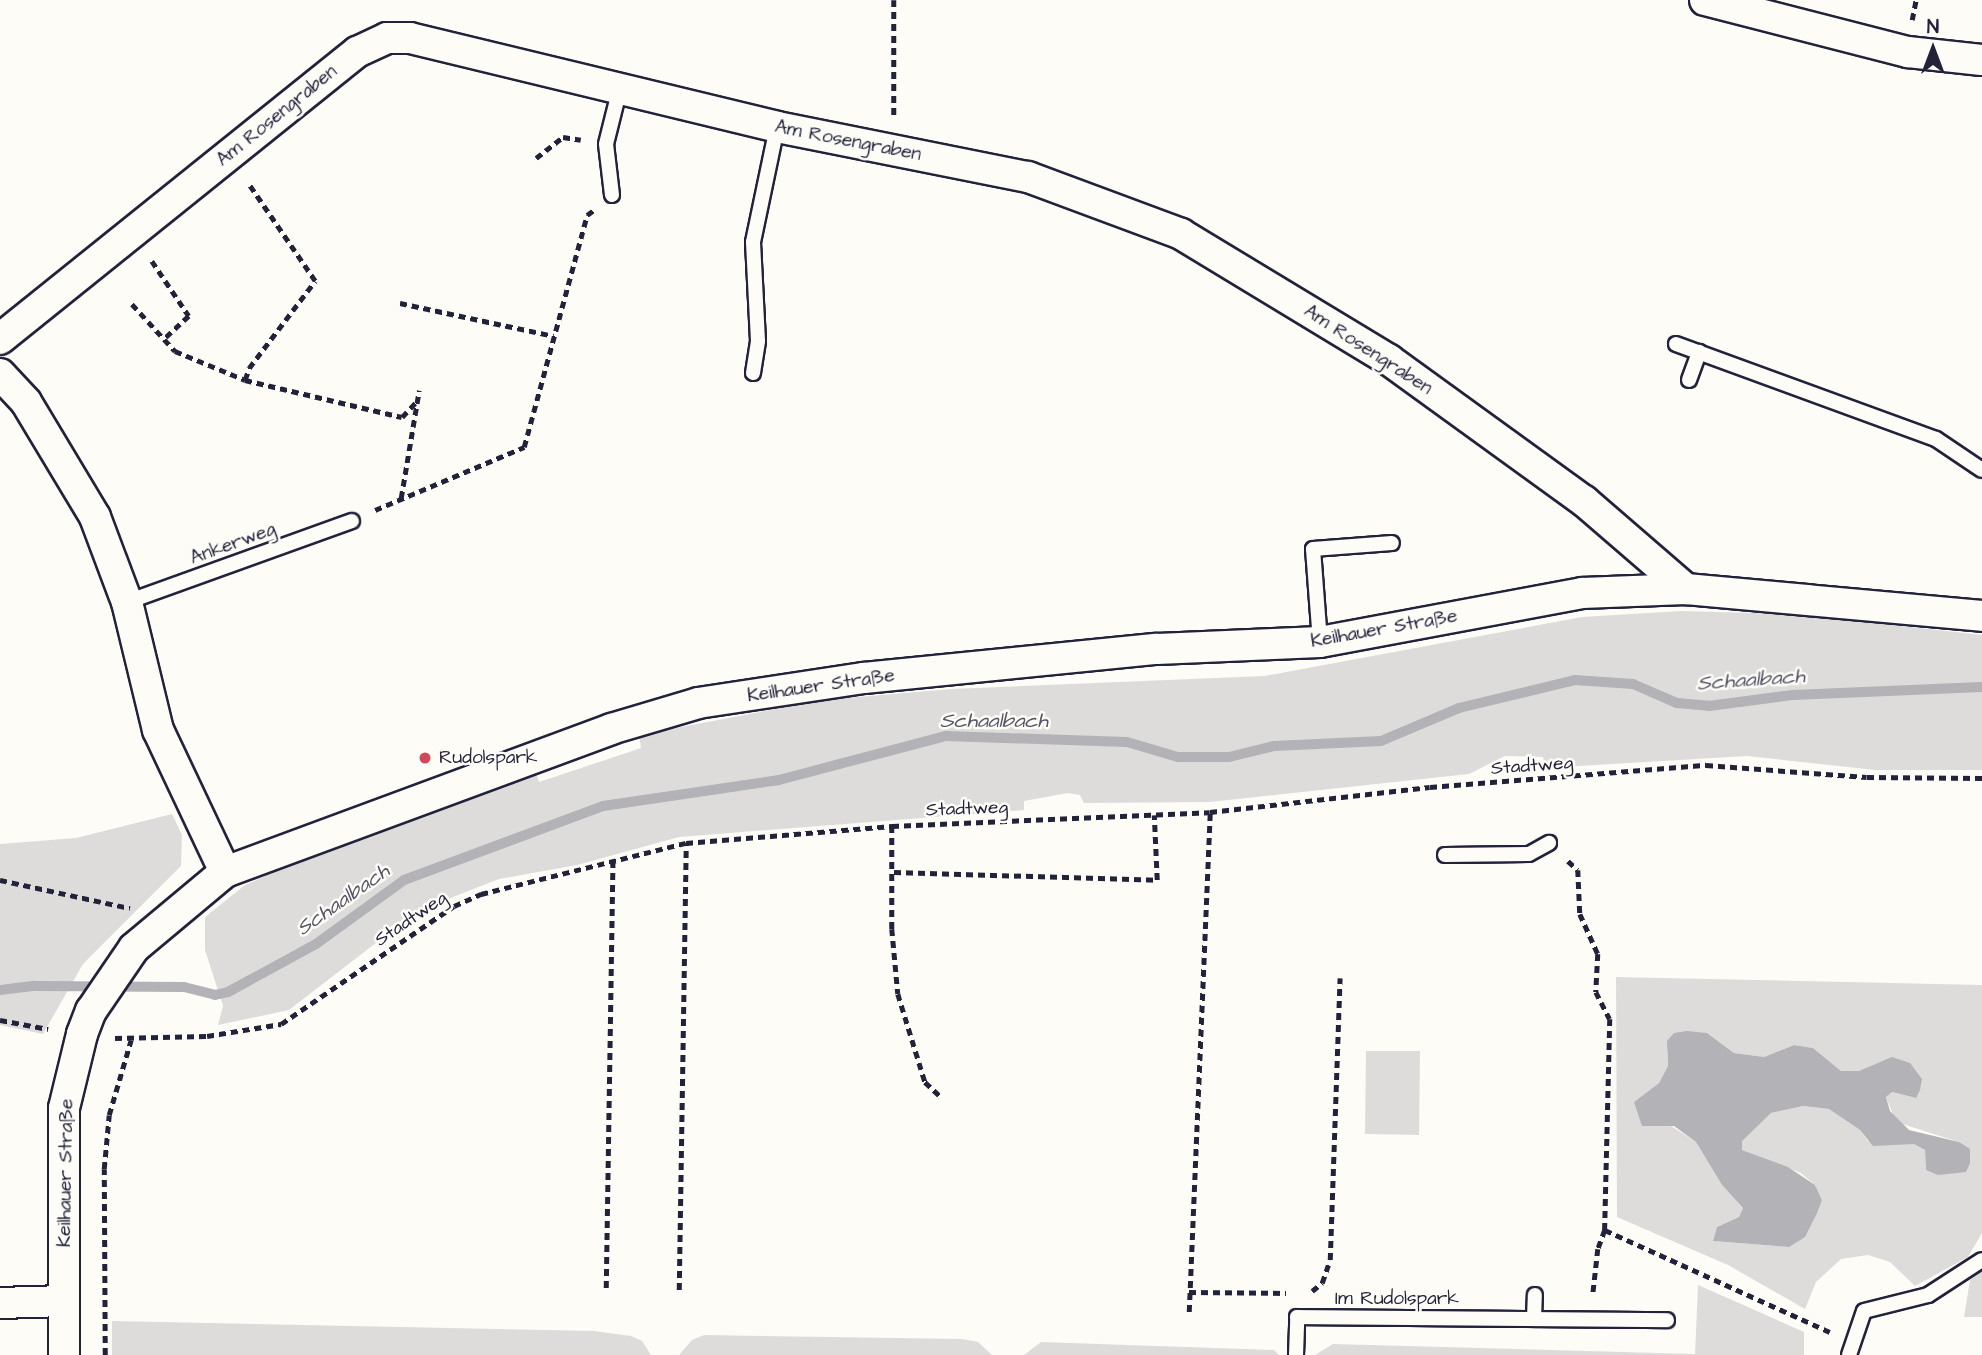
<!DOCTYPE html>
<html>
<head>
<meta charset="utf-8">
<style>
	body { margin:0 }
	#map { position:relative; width:1982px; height:1355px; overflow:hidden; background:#fdfcf7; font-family:"Architects Daughter",sans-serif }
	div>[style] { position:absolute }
	.green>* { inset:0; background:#dddcdb }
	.water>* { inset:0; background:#b2b2b7 }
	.stream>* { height:10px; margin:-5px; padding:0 5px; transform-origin:5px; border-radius:5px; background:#b2b2b7 }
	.path>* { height:4.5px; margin-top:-2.25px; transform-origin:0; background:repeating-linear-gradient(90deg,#22223b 0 7px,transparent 0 12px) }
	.roads { filter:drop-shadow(2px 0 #22223b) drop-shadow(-2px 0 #22223b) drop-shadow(0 2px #22223b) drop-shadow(0 -2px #22223b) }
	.service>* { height:14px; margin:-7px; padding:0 7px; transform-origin:7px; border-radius:7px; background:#fdfcf7 }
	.minor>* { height:30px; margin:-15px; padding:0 15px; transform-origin:15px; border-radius:15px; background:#fdfcf7 }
	.dots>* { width:19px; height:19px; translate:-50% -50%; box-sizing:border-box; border:4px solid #fdfcf7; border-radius:50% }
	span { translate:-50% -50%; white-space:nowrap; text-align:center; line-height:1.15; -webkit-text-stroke:5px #fdfcf7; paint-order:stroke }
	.street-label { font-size:19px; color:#22223b }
	.poi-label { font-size:19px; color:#22223b }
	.left { translate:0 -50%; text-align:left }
	.water-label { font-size:21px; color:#545466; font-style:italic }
	.north { position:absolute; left:1898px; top:14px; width:70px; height:70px; -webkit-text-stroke:5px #fdfcf7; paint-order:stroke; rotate:0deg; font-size:19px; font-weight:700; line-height:28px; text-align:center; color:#22223b }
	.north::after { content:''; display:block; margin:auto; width:24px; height:32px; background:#22223b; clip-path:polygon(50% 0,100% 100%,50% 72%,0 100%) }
</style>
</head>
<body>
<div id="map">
	<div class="green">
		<div style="clip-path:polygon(1681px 611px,1793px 614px,1982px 635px,1982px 770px,1875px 770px,1747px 756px,1545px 768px,1543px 757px,1505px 756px,1469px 774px,1210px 802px,1084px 803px,1080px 795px,1068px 793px,1024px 801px,1024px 810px,679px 837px,577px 865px,499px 879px,453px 897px,407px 919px,289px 1010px,218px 1025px,223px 1006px,205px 950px,205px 917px,245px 885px,331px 847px,535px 771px,539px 782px,641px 748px,639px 735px,823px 700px,951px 689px,1264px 676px,1582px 617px)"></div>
		<div style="clip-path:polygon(172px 814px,182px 835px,181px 866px,83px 964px,43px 1034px,0 1025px,0 844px,76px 838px)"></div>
		<div style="clip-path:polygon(evenodd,1616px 977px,1982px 985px,1982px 1233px,1968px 1257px,1915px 1286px,1890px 1262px,1868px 1255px,1841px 1259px,1816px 1282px,1805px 1309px,1728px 1265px,1617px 1217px,1616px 977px,1707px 1033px,1734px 1053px,1764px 1057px,1794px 1045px,1813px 1048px,1841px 1071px,1859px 1071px,1916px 1098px,1892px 1092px,1886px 1097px,1896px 1122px,1959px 1142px,1926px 1170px,1925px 1150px,1914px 1144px,1868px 1141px,1860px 1130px,1829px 1109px,1803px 1106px,1771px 1113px,1741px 1141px,1742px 1150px,1801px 1173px,1815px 1185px,1822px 1200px,1789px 1247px,1713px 1241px,1717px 1227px,1739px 1217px,1743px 1208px,1722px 1185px,1696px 1142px,1634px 1102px,1659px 1083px,1668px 1066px,1667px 1051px,1707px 1033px)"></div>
		<div style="clip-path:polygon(1366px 1051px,1420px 1051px,1419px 1135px,1365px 1134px)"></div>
		<div style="clip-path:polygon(1982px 1271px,1982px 1317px,1964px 1317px,1970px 1280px)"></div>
		<div style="clip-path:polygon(1698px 1285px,1804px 1332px,1804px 1355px,1315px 1355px,1333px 1344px,1695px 1354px)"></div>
		<div style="clip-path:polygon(112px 1321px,594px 1331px,631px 1336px,642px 1341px,651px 1355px,112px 1355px)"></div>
		<div style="clip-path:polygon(704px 1335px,962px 1339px,978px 1342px,992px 1355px,679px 1355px,692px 1340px)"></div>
		<div style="clip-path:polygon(1041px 1342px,1274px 1350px,1279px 1355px,1024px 1355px)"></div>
	</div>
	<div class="water">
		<div style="clip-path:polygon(1687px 1031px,1707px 1033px,1734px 1053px,1764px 1057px,1794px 1045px,1813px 1048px,1841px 1071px,1859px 1071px,1892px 1057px,1910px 1063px,1922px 1079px,1920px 1090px,1916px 1098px,1892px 1092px,1886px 1097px,1890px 1111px,1909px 1130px,1959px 1142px,1970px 1149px,1970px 1163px,1966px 1172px,1938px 1175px,1926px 1170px,1925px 1150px,1914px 1144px,1873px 1146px,1860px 1130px,1829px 1109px,1803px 1106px,1771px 1113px,1742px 1141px,1742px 1150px,1788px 1167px,1815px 1185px,1822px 1200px,1817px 1213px,1805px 1237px,1789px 1247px,1713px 1241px,1717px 1227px,1739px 1217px,1743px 1208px,1722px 1185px,1696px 1142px,1674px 1126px,1642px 1126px,1634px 1102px,1659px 1083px,1668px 1066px,1667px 1041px,1674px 1033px)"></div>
	</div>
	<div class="stream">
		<div style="left:0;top:990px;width:35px;rotate:-7deg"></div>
		<div style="left:35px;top:986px;width:149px;rotate:0.4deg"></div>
		<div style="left:184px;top:987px;width:32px;rotate:14deg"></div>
		<div style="left:215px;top:995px;width:13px;rotate:-13deg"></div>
		<div style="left:228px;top:992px;width:100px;rotate:-28.6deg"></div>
		<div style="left:316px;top:944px;width:109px;rotate:-36deg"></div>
		<div style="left:404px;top:880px;width:212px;rotate:-20.4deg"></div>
		<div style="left:603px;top:806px;width:178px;rotate:-8.4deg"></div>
		<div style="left:779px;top:780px;width:173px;rotate:-14.8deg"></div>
		<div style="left:946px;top:736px;width:181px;rotate:1.9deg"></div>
		<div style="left:1127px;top:742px;width:53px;rotate:16.4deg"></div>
		<div style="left:1178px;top:757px;width:51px"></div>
		<div style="left:1229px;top:757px;width:46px;rotate:-13.7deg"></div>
		<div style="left:1274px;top:746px;width:107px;rotate:-2.7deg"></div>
		<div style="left:1381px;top:741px;width:85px;rotate:-22.9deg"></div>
		<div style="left:1459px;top:708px;width:119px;rotate:-13.6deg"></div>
		<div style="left:1575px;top:680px;width:58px;rotate:3.9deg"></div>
		<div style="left:1633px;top:684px;width:48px;rotate:23.4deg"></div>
		<div style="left:1677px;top:703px;width:32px;rotate:5deg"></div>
		<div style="left:1709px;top:706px;width:85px;rotate:-7.5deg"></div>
		<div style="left:1793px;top:695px;width:189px;rotate:-2.4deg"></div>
	</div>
	<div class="path">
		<div style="left:894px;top:0;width:115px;rotate:90deg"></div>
		<div style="left:1912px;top:20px;width:20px;rotate:-79deg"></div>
		<div style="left:536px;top:158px;width:34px;rotate:-38deg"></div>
		<div style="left:563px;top:137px;width:18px;rotate:9deg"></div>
		<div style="left:152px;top:261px;width:66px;rotate:56.1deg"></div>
		<div style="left:189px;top:316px;width:34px;rotate:137deg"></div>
		<div style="left:400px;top:303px;width:157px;rotate:12.1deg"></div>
		<div style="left:132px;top:304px;width:64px;rotate:47.5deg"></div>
		<div style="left:175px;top:351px;width:76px;rotate:22.5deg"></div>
		<div style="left:245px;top:380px;width:161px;rotate:13.3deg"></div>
		<div style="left:402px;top:417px;width:22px;rotate:-47deg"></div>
		<div style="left:245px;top:380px;width:13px;rotate:-72deg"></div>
		<div style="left:249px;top:368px;width:109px;rotate:-52.8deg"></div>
		<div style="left:315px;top:281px;width:119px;rotate:-124.4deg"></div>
		<div style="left:401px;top:498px;width:109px;rotate:-80.5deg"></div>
		<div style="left:375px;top:510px;width:162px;rotate:-22.9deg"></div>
		<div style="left:524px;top:447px;width:240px;rotate:-74.8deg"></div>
		<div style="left:587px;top:215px;width:9px;rotate:-36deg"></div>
		<div style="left:892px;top:826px;width:103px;rotate:90deg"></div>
		<div style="left:892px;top:929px;width:65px;rotate:84.7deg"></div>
		<div style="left:898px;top:994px;width:92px;rotate:72.9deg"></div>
		<div style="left:925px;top:1082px;width:23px;rotate:43deg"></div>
		<div style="left:1568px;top:861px;width:13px;rotate:42deg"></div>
		<div style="left:1578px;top:870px;width:44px;rotate:87.4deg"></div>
		<div style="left:1580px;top:914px;width:44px;rotate:65.8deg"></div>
		<div style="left:1598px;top:954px;width:38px;rotate:93deg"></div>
		<div style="left:1596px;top:992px;width:30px;rotate:63deg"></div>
		<div style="left:1610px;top:1019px;width:211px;rotate:91.4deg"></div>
		<div style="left:1605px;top:1230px;width:20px;rotate:110deg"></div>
		<div style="left:1598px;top:1249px;width:45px;rotate:96.3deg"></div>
		<div style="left:894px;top:872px;width:263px;rotate:1.7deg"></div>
		<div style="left:1157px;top:880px;width:65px;rotate:-92.6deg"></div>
		<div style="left:0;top:880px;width:133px;rotate:12.2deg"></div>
		<div style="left:0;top:1020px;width:49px;rotate:10.6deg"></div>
		<div style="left:115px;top:1038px;width:92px;rotate:-1.2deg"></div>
		<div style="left:207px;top:1036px;width:75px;rotate:-9.2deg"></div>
		<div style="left:281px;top:1024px;width:209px;rotate:-34.3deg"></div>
		<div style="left:454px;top:906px;width:30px;rotate:-24deg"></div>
		<div style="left:481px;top:894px;width:211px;rotate:-14deg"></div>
		<div style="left:686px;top:843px;width:207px;rotate:-4.7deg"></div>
		<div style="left:892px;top:826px;width:318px;rotate:-2.5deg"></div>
		<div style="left:1210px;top:812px;width:221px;rotate:-6.5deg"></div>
		<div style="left:1430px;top:787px;width:277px;rotate:-4.6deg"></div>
		<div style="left:1706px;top:765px;width:161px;rotate:4.3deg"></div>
		<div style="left:1867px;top:777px;width:115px;rotate:0.5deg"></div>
		<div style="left:1605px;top:1230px;width:247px;rotate:24.4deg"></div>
		<div style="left:606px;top:1288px;width:427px;rotate:-89.1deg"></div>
		<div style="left:679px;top:1290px;width:447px;rotate:-89.1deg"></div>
		<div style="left:1312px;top:1291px;width:13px;rotate:-39deg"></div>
		<div style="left:1322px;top:1283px;width:24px;rotate:-71deg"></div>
		<div style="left:1330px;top:1260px;width:282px;rotate:-88deg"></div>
		<div style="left:1189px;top:1292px;width:97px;rotate:0.6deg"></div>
		<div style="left:1189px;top:1312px;width:500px;rotate:-87.59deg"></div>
		<div style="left:105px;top:1355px;width:186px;rotate:-90.3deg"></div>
		<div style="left:104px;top:1169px;width:54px;rotate:-84.7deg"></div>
		<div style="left:109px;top:1115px;width:78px;rotate:-73.7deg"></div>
	</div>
	<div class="roads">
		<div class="service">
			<div style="left:612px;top:195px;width:51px;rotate:-96.7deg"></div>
			<div style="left:606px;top:144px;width:54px;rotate:-76deg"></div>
			<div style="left:1676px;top:344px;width:277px;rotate:20.1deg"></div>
			<div style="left:1936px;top:439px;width:55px;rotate:34deg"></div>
			<div style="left:753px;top:373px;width:32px;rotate:-81deg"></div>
			<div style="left:758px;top:341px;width:99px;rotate:-92.9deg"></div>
			<div style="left:753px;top:242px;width:117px;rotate:-78.2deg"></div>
			<div style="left:1689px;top:380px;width:30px;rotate:-70deg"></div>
			<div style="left:127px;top:602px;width:239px;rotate:-19.8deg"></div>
			<div style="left:1320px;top:642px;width:93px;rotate:-94.3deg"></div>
			<div style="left:1313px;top:549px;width:79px;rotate:-4.3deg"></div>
			<div style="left:1445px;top:855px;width:84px;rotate:-0.7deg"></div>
			<div style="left:1529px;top:854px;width:23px;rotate:-29deg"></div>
			<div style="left:1534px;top:1319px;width:24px;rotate:-88deg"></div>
			<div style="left:1296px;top:1355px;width:38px;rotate:-88deg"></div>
			<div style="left:1297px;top:1317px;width:370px;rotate:0.5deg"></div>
			<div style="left:1849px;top:1355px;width:46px;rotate:-71.2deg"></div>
			<div style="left:1864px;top:1311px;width:66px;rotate:-14deg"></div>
			<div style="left:1928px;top:1295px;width:64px;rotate:-32.9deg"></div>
		</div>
		<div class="minor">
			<div style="left:1705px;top:0;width:210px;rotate:14.4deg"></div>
			<div style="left:1908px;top:52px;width:74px;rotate:6.2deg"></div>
			<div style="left:0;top:339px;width:458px;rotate:-38.8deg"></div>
			<div style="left:357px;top:52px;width:33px;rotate:-25deg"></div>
			<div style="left:387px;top:38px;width:23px"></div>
			<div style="left:410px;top:38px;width:378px;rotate:13.6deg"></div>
			<div style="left:777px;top:127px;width:256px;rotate:11.3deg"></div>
			<div style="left:1028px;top:177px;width:163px;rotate:20.4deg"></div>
			<div style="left:1181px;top:234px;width:243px;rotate:31.2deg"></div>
			<div style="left:1389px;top:360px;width:241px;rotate:35.9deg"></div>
			<div style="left:1584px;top:501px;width:135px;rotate:40.8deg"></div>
			<div style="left:0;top:374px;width:38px;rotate:47deg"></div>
			<div style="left:26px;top:402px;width:134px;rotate:59deg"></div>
			<div style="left:95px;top:517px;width:91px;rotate:69.4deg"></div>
			<div style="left:127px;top:602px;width:132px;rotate:76.4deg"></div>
			<div style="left:158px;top:730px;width:157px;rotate:64.7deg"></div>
			<div style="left:0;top:1303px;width:64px;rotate:-1.8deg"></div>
			<div style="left:64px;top:1355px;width:247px;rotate:-90deg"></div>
			<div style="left:64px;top:1108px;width:76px;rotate:-76.3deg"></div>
			<div style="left:82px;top:1034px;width:25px;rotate:-69deg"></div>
			<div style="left:91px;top:1011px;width:76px;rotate:-55.7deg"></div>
			<div style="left:134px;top:948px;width:119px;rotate:-39.9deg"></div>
			<div style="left:225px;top:872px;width:412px;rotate:-20.3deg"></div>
			<div style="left:611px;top:729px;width:91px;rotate:-16.6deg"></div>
			<div style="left:698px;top:703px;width:168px;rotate:-8.6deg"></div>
			<div style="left:864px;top:678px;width:294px;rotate:-5.7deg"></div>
			<div style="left:1157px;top:649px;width:163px;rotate:-2.5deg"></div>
			<div style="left:1320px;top:642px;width:267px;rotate:-10.6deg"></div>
			<div style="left:1582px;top:593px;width:104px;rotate:-2.2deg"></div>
			<div style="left:1686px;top:589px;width:297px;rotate:5.2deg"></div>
		</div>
	</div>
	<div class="dots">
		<div style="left:425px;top:758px;background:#d1495b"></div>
	</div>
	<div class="street-label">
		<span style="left:277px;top:116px;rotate:-39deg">Am Rosengraben</span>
		<span style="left:848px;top:141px;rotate:11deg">Am Rosengraben</span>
		<span style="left:1368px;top:350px;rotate:33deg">Am Rosengraben</span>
		<span style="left:233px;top:544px;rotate:-20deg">Ankerweg</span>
		<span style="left:1384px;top:629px;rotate:-10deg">Keilhauer Straße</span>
		<span style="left:821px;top:686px;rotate:-8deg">Keilhauer Straße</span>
		<span style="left:1532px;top:766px;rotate:-4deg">Stadtweg</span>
		<span style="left:967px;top:809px;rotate:-2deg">Stadtweg</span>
		<span style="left:411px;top:919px;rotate:-34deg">Stadtweg</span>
		<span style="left:66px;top:1173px;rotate:-89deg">Keilhauer Straße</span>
		<span style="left:1397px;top:1299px">Im Rudolspark</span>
	</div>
	<div class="poi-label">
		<span class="left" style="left:439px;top:758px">Rudolspark</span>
	</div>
	<div class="water-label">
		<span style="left:1751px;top:680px;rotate:-4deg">Schaalbach</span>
		<span style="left:994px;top:721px">Schaalbach</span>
		<span style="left:343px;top:900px;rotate:-35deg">Schaalbach</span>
	</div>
	<div class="north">N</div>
</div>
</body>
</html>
